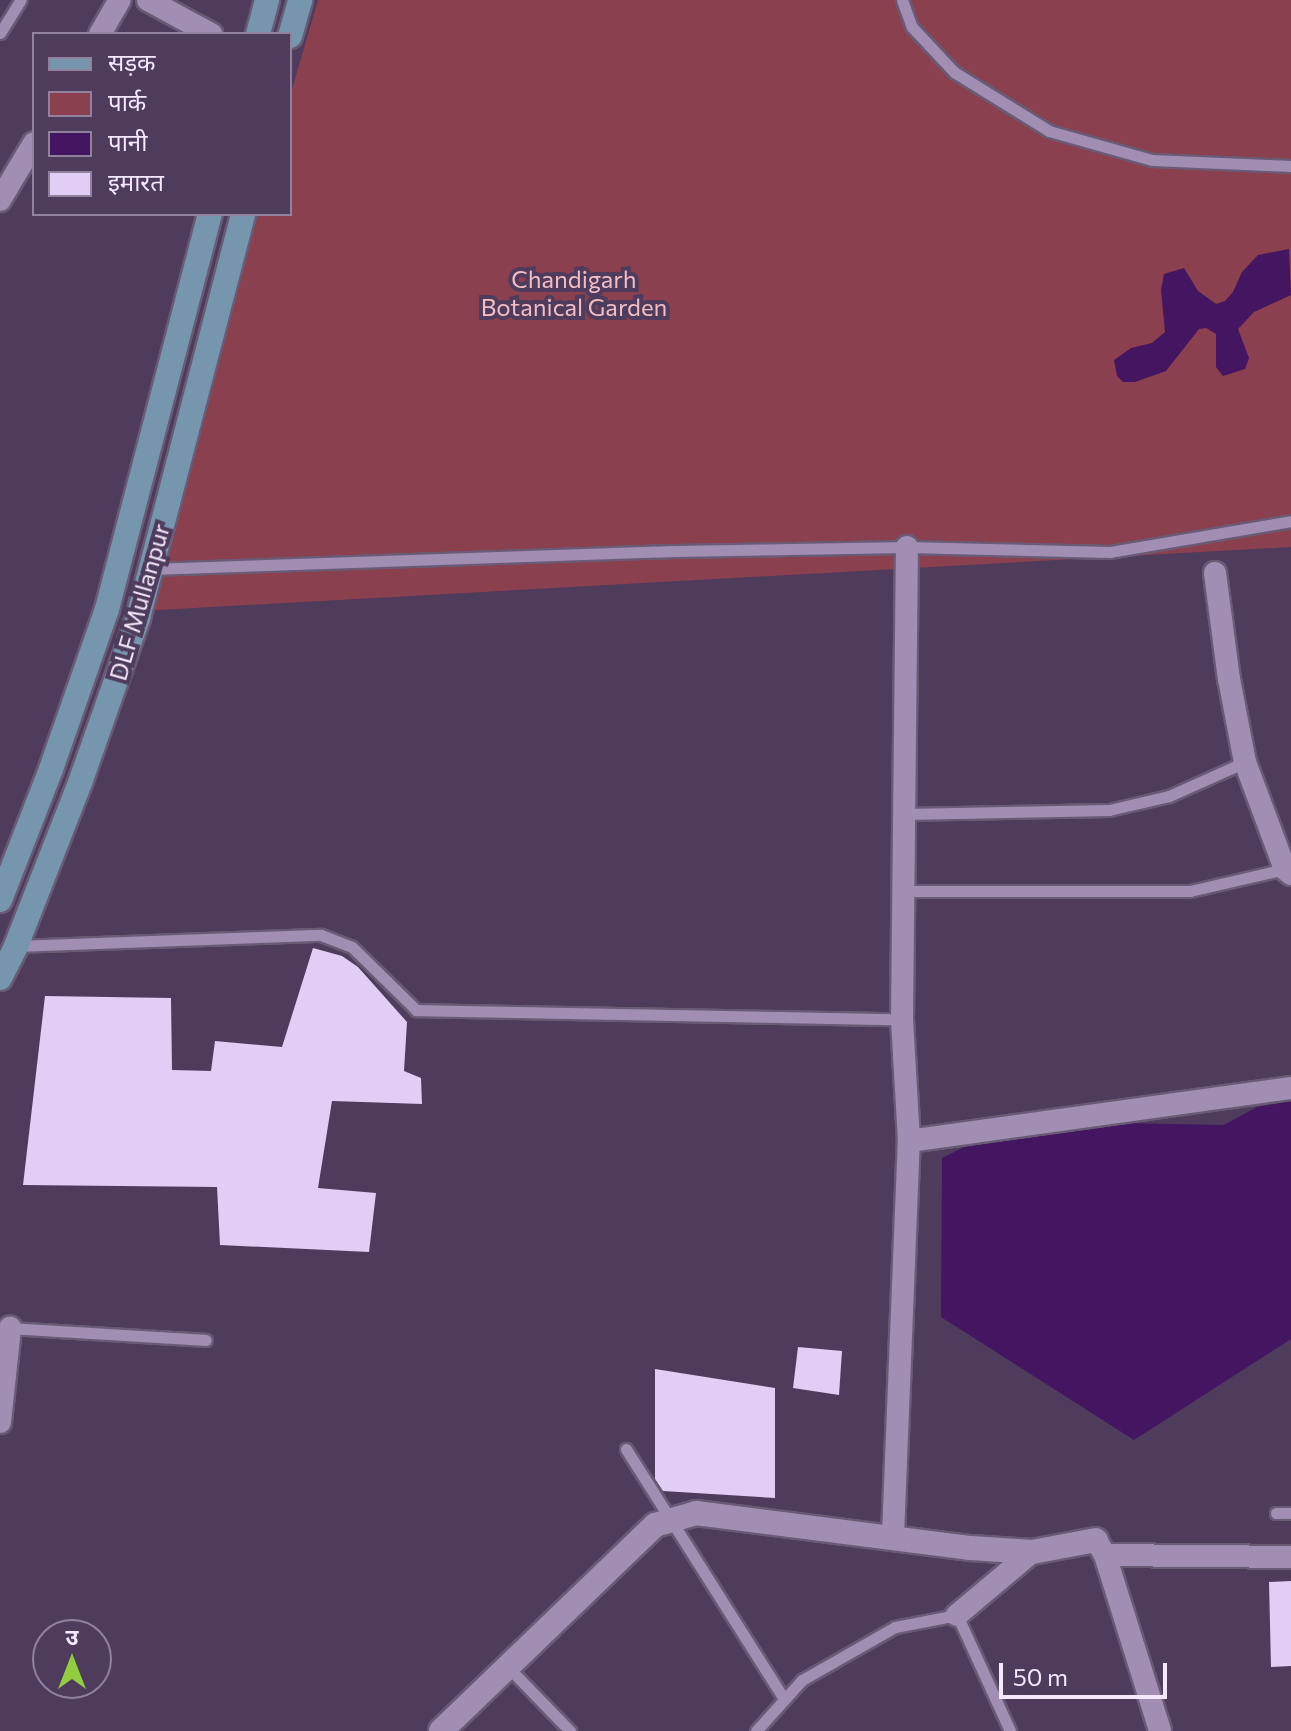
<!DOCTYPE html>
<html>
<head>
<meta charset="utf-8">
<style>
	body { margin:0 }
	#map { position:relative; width:1291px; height:1731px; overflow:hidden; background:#4f3c5d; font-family:Commissioner,"Noto Sans Devanagari",sans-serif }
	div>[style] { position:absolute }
	.green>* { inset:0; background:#8a404e }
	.water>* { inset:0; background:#441560 }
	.building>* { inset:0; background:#e2cdf4 }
	.roads { filter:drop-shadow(2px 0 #695a75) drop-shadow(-2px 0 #695a75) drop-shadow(0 2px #695a75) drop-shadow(0 -2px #695a75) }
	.service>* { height:11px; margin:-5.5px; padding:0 5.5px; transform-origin:5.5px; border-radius:5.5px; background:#a28eb3 }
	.minor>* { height:22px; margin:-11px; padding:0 11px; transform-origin:11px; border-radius:11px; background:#a28eb3 }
	.tertiary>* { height:24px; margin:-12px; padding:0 12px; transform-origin:12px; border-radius:12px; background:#a28eb3 }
	.secondary>* { height:24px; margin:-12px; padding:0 12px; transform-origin:12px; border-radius:12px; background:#7696ae }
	span { translate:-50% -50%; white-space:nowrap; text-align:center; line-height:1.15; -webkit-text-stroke:8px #4f3c5d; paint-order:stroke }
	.park-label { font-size:24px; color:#f3bdc4 }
	.street-label { font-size:24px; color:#f3e8fc }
	.legend { position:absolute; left:32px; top:32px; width:260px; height:184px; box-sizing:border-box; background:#4f3c5d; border:2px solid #91819d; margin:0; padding:10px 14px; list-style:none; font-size:24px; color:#f3e8fc }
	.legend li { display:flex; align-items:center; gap:16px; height:40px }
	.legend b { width:40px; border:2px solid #91819d }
	.north { position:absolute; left:32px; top:1619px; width:80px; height:80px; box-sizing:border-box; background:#4f3c5d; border:2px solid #91819d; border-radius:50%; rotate:0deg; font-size:22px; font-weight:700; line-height:32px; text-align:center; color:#f3e8fc }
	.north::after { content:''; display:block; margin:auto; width:28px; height:36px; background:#91cd3f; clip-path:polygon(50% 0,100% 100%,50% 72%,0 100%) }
	.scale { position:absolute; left:999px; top:1663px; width:168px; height:36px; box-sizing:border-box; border:4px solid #f3e8fc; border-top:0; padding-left:10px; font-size:24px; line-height:28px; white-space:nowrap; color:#f3e8fc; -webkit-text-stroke:6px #4f3c5d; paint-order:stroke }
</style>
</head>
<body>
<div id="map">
	<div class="green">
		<div style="clip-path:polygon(318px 0,1291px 0,1291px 547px,141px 611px,256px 214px,290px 214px,290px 96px)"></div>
	</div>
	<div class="water">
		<div style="clip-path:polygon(1289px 249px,1291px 295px,1254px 312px,1238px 329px,1249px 358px,1245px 369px,1223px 376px,1216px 367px,1216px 334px,1206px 328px,1199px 329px,1166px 371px,1135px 382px,1123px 382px,1117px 376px,1114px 360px,1131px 348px,1152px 343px,1165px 332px,1161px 290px,1164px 274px,1184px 268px,1198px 291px,1216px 304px,1225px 301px,1233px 292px,1242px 272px,1258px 255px)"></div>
		<div style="clip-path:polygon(1291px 1101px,1291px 1339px,1134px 1440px,941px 1317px,942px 1158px,1016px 1121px,1224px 1125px,1257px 1107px)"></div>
	</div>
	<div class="building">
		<div style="clip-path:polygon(313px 948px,342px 956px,358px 967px,407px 1022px,404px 1071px,421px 1078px,422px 1104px,332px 1101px,318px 1188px,376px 1193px,369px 1252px,220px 1245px,217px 1187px,23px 1185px,45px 996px,171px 998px,172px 1070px,211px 1071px,215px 1041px,282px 1047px)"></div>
		<div style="clip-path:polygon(798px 1347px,842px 1351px,839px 1395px,793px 1388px)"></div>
		<div style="clip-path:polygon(655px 1369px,775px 1388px,775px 1498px,663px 1491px,655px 1479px)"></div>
		<div style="clip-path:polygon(1291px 1581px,1291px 1666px,1271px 1667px,1269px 1582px)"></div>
	</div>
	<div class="roads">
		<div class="service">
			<div style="left:902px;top:0;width:29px;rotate:70deg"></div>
			<div style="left:912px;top:27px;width:62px;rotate:47deg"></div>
			<div style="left:954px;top:72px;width:112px;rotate:31.8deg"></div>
			<div style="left:1049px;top:131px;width:107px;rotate:15.7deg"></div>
			<div style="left:1152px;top:160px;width:139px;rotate:2.5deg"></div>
			<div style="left:0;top:33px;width:39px;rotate:-58deg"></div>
			<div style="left:151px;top:569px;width:524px;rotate:-1.97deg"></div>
			<div style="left:675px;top:551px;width:232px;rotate:-1deg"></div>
			<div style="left:907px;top:547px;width:203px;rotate:1.4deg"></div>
			<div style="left:1110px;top:552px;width:184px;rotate:-9.7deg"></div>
			<div style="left:904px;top:814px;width:205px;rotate:-1.1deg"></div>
			<div style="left:1109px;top:810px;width:62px;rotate:-13.1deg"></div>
			<div style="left:1169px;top:796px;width:83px;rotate:-24.1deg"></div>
			<div style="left:904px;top:891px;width:286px"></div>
			<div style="left:1190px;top:891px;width:98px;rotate:-13deg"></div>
			<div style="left:16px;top:946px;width:305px;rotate:-2.1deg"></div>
			<div style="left:321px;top:935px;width:33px;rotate:21deg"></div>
			<div style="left:352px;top:947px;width:90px;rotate:44.5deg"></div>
			<div style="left:416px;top:1010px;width:486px;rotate:1.1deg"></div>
			<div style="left:10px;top:1328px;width:196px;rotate:3.5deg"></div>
			<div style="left:626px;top:1449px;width:296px;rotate:57.7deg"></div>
			<div style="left:1276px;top:1513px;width:15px"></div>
			<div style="left:507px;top:1666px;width:91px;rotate:45.9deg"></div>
			<div style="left:756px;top:1731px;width:69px;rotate:-48deg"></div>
			<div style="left:802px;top:1680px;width:107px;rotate:-29.7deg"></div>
			<div style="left:895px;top:1627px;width:63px;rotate:-11deg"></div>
			<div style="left:957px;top:1615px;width:128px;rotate:65.4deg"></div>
		</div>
		<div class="minor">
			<div style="left:148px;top:0;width:72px;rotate:28.4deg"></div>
			<div style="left:100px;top:34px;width:39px;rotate:-60deg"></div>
			<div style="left:0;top:200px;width:66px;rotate:-59.2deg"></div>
			<div style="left:1215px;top:573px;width:107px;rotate:82.5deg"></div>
			<div style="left:1229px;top:679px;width:85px;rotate:79.1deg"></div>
			<div style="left:1245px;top:762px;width:114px;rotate:69.5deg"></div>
			<div style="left:1285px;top:869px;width:8px;rotate:40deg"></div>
			<div style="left:909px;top:1141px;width:386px;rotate:-7.9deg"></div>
			<div style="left:0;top:1422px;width:95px;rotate:-83.9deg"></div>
			<div style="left:893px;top:1535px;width:394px;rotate:-87.7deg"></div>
			<div style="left:909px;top:1141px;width:122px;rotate:-93.3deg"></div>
			<div style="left:902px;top:1019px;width:472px;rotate:-89.4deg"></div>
			<div style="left:1096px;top:1540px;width:17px;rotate:59deg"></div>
			<div style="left:1105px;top:1555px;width:184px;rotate:72.6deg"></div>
			<div style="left:1105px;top:1555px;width:186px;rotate:0.6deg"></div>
			<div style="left:957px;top:1615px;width:98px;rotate:-40deg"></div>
		</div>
		<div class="tertiary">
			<div style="left:441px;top:1731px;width:297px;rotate:-43.9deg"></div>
			<div style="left:655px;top:1525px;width:43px;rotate:-16.3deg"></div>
			<div style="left:696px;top:1513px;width:277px;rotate:7.3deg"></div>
			<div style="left:971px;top:1548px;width:61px;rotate:3.8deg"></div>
			<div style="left:1032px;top:1552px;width:65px;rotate:-10.6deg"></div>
		</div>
		<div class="secondary">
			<div style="left:258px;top:34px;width:35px;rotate:-75deg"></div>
			<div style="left:290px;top:36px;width:37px;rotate:-74deg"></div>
			<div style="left:0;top:900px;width:141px;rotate:-68.7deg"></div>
			<div style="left:51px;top:769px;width:170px;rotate:-70.7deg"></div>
			<div style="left:107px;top:609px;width:408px;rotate:-75.4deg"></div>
			<div style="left:0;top:978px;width:36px;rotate:-63deg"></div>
			<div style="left:16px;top:946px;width:178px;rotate:-68.6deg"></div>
			<div style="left:81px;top:780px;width:172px;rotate:-70.6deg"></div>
			<div style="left:138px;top:618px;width:417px;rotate:-75.4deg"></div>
		</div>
	</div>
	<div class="park-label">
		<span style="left:574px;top:293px">Chandigarh<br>Botanical Garden</span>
	</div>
	<div class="street-label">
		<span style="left:139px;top:602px;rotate:-74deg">DLF Mullanpur</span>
	</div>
	<ul class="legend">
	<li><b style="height:10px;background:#7696ae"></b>सड़क</li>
	<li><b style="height:22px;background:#8a404e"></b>पार्क</li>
	<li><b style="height:22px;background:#441560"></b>पानी</li>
	<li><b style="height:22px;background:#e2cdf4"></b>इमारत</li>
	</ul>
	<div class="north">उ</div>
	<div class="scale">50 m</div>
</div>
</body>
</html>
